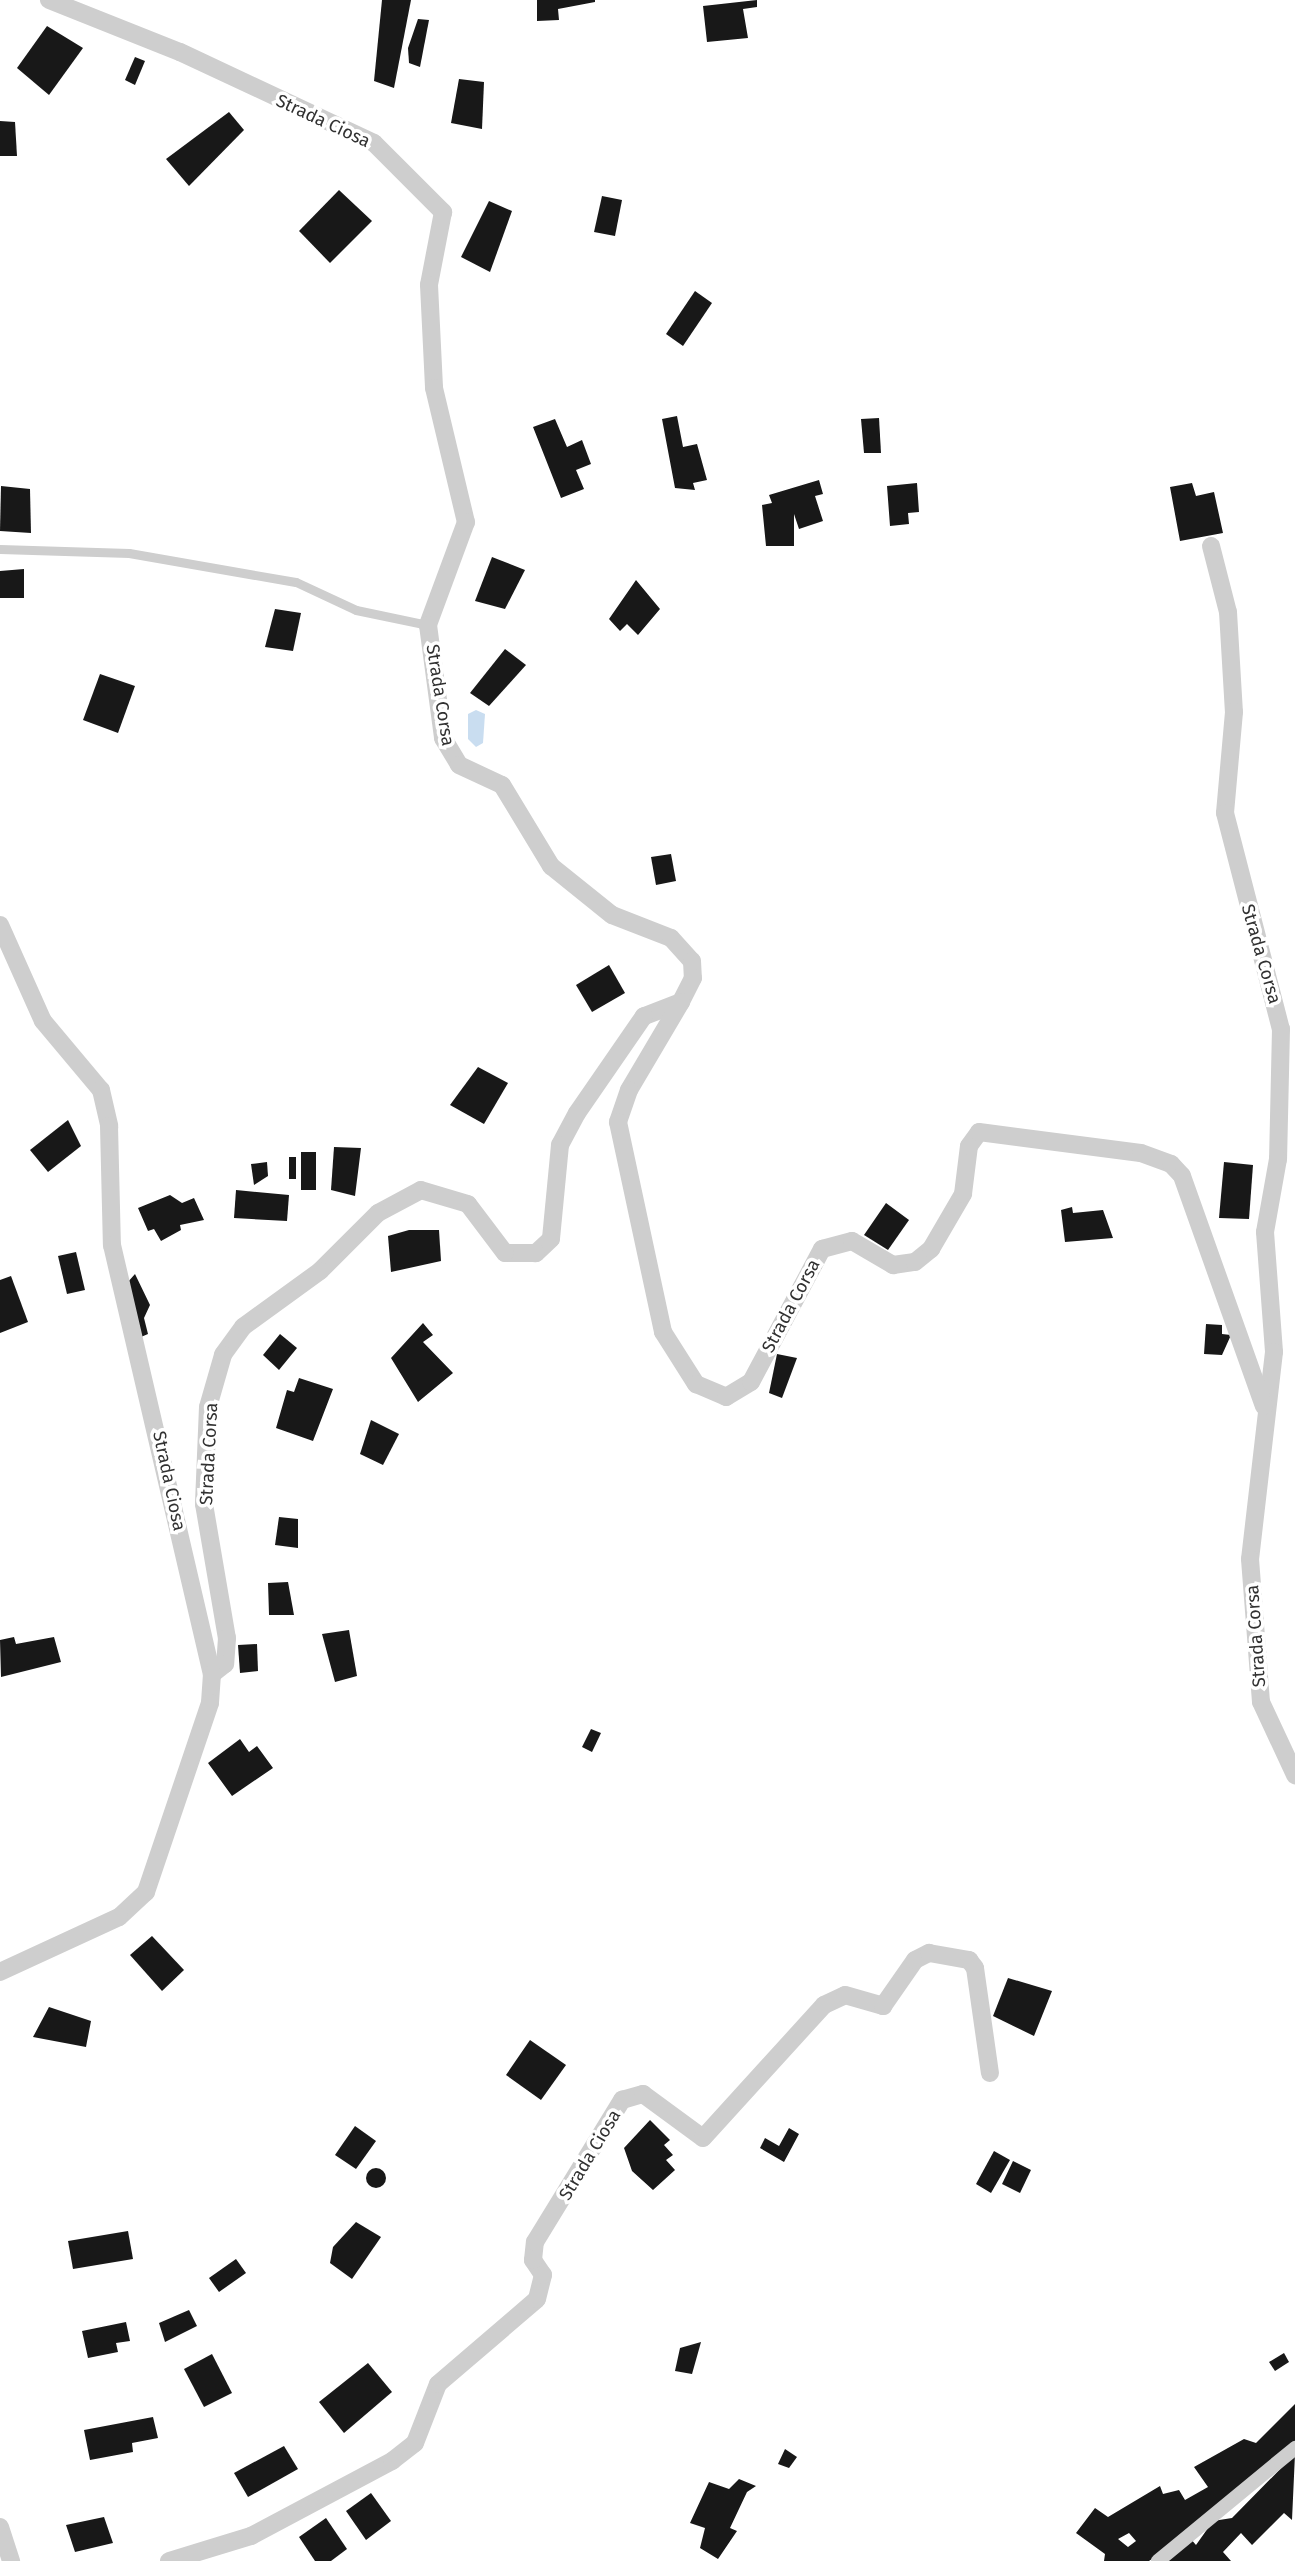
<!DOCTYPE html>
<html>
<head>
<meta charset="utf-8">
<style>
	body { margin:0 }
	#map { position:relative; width:1295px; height:2561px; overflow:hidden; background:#fff; font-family:"Fira Sans",sans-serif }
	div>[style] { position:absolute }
	.water>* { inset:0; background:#c9ddf0 }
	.building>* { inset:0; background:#181818 }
	.round { border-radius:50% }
	.service>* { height:9px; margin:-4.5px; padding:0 4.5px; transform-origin:4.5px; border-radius:4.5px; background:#cecece }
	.pedestrian>* { height:14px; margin:-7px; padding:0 7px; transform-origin:7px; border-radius:7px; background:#cecece }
	.minor>* { height:18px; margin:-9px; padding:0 9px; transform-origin:9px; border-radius:9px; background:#cecece }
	span { translate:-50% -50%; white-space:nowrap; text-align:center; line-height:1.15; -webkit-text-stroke:7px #fff; paint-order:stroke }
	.street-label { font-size:18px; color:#313131 }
</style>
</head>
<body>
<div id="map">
	<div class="water">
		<div style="clip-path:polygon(476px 710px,485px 714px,483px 743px,476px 747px,468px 739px,468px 714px)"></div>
	</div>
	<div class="building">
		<div style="clip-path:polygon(382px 0,411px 0,394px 88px,374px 81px)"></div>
		<div style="clip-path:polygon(537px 0,595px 0,595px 2px,558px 9px,559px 20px,537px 21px)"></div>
		<div style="clip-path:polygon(757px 0,757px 7px,743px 9px,748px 38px,707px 42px,703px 6px)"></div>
		<div style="clip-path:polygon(418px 19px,429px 20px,420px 67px,409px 63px,408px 48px)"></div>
		<div style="clip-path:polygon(47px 26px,83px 48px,49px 95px,17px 68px)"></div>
		<div style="clip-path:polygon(135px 57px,145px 61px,135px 85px,125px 80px)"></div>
		<div style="clip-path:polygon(459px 79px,484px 82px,482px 129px,451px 123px)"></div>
		<div style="clip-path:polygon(229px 112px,244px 130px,189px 186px,166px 159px)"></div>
		<div style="clip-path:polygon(0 121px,15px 122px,17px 156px,0 156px)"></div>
		<div style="clip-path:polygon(339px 190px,372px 221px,330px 263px,299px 231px)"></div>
		<div style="clip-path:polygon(602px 196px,622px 200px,615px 236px,594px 232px)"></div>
		<div style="clip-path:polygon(489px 201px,512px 211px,490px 272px,461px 257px)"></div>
		<div style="clip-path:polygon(695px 291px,712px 303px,683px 346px,666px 334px)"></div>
		<div style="clip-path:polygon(677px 416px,683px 447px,697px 444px,707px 480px,693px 483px,695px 490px,675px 488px,662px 419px)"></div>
		<div style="clip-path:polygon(879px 418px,881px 453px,864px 453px,861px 419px)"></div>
		<div style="clip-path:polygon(555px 419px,567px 447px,582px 440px,591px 464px,576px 470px,584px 489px,561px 498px,533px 427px)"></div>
		<div style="clip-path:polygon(819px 480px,823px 494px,815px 496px,823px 521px,799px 529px,794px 514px,794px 546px,766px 546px,762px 505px,772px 503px,769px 495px)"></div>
		<div style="clip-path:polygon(917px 483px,919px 512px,908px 513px,909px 524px,890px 526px,887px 486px)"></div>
		<div style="clip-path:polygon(1192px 483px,1196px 496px,1214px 492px,1223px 533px,1180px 541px,1170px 487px)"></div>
		<div style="clip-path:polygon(1px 486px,30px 489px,31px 533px,0 531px)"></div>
		<div style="clip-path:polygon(492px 557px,525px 570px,505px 609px,475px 601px)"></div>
		<div style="clip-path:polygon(24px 569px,24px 598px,0 598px,0 571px)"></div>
		<div style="clip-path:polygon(636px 580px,660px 609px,638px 635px,627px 624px,620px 631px,609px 619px)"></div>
		<div style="clip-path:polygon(275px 609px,301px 613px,293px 651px,265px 647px)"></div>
		<div style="clip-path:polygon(505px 649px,526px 665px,489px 706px,470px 693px)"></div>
		<div style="clip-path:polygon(100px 674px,135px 686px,118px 733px,83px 720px)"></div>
		<div style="clip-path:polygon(671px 854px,676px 881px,656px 885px,651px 857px)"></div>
		<div style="clip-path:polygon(609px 965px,625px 993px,592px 1012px,576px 985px)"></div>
		<div style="clip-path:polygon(478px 1067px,508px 1083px,484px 1124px,450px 1105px)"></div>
		<div style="clip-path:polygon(68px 1120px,81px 1146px,48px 1172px,30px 1150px)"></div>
		<div style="clip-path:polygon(334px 1147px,361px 1148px,355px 1196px,331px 1190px)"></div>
		<div style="clip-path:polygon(301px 1152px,316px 1152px,316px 1190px,301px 1190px)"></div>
		<div style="clip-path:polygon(289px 1157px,296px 1157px,296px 1179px,289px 1179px)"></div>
		<div style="clip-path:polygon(267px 1162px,268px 1176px,254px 1185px,251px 1164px)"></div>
		<div style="clip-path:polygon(1224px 1162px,1253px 1165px,1249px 1219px,1219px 1218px)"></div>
		<div style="clip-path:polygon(236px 1190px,289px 1195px,287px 1221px,234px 1218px)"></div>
		<div style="clip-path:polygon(170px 1195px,182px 1203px,194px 1198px,204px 1220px,180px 1225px,181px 1230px,161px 1241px,154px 1229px,148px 1231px,138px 1208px)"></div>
		<div style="clip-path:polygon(886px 1203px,909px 1220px,888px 1250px,864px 1235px)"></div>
		<div style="clip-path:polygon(1072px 1207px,1073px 1213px,1103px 1210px,1113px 1238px,1065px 1242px,1061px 1210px)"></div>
		<div style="clip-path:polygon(409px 1230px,439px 1230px,441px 1261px,391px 1272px,388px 1236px)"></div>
		<div style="clip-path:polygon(76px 1252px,85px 1290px,67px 1294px,58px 1256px)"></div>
		<div style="clip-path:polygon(135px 1274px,150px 1305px,144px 1318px,148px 1334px,141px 1337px,127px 1283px)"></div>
		<div style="clip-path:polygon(11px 1276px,28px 1322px,0 1333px,0 1280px)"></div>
		<div style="clip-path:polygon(423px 1323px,433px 1335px,423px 1342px,453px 1373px,418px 1402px,391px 1358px)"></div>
		<div style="clip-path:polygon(1206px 1324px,1222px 1325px,1222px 1334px,1231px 1335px,1222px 1355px,1204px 1354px)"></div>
		<div style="clip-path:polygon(280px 1334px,297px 1348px,279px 1370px,263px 1355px)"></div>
		<div style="clip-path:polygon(777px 1354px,797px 1358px,782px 1398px,769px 1393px)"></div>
		<div style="clip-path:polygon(299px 1378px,333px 1389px,313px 1441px,276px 1428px,287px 1390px,294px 1392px)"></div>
		<div style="clip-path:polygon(371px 1420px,399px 1434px,383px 1465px,360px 1454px)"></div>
		<div style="clip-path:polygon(279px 1517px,298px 1519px,298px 1548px,275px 1545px)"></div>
		<div style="clip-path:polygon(288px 1582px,294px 1615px,269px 1615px,268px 1583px)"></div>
		<div style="clip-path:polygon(349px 1630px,357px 1676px,335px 1682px,322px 1634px)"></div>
		<div style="clip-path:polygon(14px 1637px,16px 1644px,54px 1637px,61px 1662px,1px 1677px,0 1640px)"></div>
		<div style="clip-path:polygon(257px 1644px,258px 1671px,240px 1673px,238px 1645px)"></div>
		<div style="clip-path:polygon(591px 1729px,601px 1733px,592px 1752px,582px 1747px)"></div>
		<div style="clip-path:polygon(240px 1739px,249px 1752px,257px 1746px,273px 1768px,232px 1796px,208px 1763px)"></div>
		<div style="clip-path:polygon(152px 1936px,184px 1970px,162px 1991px,130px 1955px)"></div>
		<div style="clip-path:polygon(1008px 1978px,1052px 1991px,1034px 2036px,993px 2016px)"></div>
		<div style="clip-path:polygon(49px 2007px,91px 2021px,86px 2047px,33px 2037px)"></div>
		<div style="clip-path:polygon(530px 2040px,566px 2065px,541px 2100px,506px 2075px)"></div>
		<div style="clip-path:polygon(650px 2120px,670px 2140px,664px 2145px,673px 2155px,666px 2160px,675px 2170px,653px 2190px,632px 2171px,624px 2148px)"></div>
		<div style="clip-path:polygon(355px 2126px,376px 2141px,356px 2169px,335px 2155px)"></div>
		<div style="clip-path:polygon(789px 2128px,799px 2134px,784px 2162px,760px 2148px,765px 2138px,779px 2146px)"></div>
		<div style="clip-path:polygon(994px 2151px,1010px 2160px,991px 2193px,976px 2184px)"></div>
		<div style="clip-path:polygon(1013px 2161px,1031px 2170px,1020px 2193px,1002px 2184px)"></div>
		<div class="round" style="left:366px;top:2168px;width:20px;height:20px"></div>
		<div style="clip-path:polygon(356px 2222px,381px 2237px,352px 2279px,330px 2263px,333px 2247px)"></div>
		<div style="clip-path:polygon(128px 2231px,133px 2259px,73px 2269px,68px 2241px)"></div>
		<div style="clip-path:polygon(236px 2259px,246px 2273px,219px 2292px,209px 2278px)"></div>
		<div style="clip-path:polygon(189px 2310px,197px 2326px,165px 2342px,159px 2323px)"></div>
		<div style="clip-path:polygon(126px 2322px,130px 2341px,116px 2343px,118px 2352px,88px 2358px,82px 2331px)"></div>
		<div style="clip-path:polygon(701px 2342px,692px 2374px,675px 2371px,680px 2348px)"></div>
		<div style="clip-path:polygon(1284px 2353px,1289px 2362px,1275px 2371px,1269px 2362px)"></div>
		<div style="clip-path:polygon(212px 2354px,232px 2393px,204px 2407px,184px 2369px)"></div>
		<div style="clip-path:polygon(368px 2363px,392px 2392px,344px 2433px,319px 2402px)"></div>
		<div style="clip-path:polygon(evenodd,1295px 2404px,1295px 2444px,1224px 2509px,1149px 2561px,1104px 2561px,1105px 2554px,1076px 2533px,1095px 2508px,1108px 2517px,1160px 2486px,1163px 2494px,1179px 2490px,1185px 2500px,1208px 2487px,1194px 2467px,1244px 2439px,1256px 2443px,1295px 2404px,1129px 2533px,1136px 2541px,1128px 2547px,1118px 2539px,1129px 2533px)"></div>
		<div style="clip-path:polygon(153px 2417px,158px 2438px,132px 2443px,133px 2452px,90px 2460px,84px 2430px)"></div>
		<div style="clip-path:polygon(284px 2446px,298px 2469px,248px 2497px,234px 2473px)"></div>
		<div style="clip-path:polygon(785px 2449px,797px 2457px,789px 2468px,778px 2464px)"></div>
		<div style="clip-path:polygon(1295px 2454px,1292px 2520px,1284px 2513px,1252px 2545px,1241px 2533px,1223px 2552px,1231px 2561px,1165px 2561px,1190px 2538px,1196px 2545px,1213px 2521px,1232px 2518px)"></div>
		<div style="clip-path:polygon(739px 2479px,756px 2486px,747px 2492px,730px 2528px,737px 2531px,718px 2559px,700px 2548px,705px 2528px,690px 2523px,709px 2482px,729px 2489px)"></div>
		<div style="clip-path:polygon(371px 2493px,391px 2521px,366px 2540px,346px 2511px)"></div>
		<div style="clip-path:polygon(104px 2517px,113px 2543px,75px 2552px,66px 2525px)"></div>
		<div style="clip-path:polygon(326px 2518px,347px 2549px,331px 2561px,315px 2561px,299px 2537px)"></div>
	</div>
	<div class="service">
		<div style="left:0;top:549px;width:129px;rotate:1.8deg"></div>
		<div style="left:129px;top:553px;width:169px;rotate:9.9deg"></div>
		<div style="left:296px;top:582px;width:66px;rotate:25deg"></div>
		<div style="left:356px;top:610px;width:74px;rotate:11.8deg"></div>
	</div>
	<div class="pedestrian">
		<div style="left:1158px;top:2561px;width:178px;rotate:-39.5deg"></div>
	</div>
	<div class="minor">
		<div style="left:49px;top:0;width:141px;rotate:21.7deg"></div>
		<div style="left:180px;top:52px;width:214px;rotate:25.1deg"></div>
		<div style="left:374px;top:143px;width:98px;rotate:45deg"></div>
		<div style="left:443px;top:212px;width:74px;rotate:100.9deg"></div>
		<div style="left:429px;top:285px;width:103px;rotate:87.2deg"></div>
		<div style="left:434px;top:388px;width:138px;rotate:76.6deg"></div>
		<div style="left:466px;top:522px;width:110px;rotate:110.3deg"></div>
		<div style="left:428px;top:625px;width:114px;rotate:82.4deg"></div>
		<div style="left:443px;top:738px;width:31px;rotate:59deg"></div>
		<div style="left:459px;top:765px;width:47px;rotate:24.9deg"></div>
		<div style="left:502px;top:785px;width:95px;rotate:58.8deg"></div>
		<div style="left:551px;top:866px;width:78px;rotate:38.8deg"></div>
		<div style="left:612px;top:915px;width:63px;rotate:21.3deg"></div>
		<div style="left:671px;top:938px;width:31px;rotate:48deg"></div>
		<div style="left:692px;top:961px;width:17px;rotate:87deg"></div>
		<div style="left:693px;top:978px;width:27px;rotate:117deg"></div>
		<div style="left:681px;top:1002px;width:40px;rotate:159deg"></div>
		<div style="left:644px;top:1016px;width:118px;rotate:124.6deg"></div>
		<div style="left:577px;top:1113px;width:36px;rotate:118deg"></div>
		<div style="left:560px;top:1145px;width:94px;rotate:95.5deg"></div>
		<div style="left:551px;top:1239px;width:21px;rotate:137deg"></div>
		<div style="left:536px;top:1253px;width:31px;rotate:180deg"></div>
		<div style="left:505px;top:1253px;width:61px;rotate:-127.1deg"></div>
		<div style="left:468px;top:1204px;width:49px;rotate:-163.4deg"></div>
		<div style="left:421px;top:1190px;width:49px;rotate:151.9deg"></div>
		<div style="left:378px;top:1213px;width:82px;rotate:135deg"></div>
		<div style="left:320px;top:1271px;width:95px;rotate:144deg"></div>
		<div style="left:243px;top:1327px;width:34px;rotate:126deg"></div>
		<div style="left:223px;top:1355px;width:54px;rotate:106.1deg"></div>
		<div style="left:208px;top:1407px;width:97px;rotate:92.4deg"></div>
		<div style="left:204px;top:1504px;width:136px;rotate:80.3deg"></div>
		<div style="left:227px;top:1638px;width:26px;rotate:94deg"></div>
		<div style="left:225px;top:1664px;width:16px;rotate:142deg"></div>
		<div style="left:1211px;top:546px;width:68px;rotate:75.6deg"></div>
		<div style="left:1228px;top:612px;width:100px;rotate:86.6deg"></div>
		<div style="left:1234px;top:712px;width:101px;rotate:95.1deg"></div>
		<div style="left:1225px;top:813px;width:223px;rotate:75.5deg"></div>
		<div style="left:1281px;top:1029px;width:130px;rotate:91.3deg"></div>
		<div style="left:1278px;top:1159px;width:74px;rotate:100.1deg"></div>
		<div style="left:1265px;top:1232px;width:120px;rotate:85.7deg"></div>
		<div style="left:1274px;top:1352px;width:208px;rotate:96.6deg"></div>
		<div style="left:1250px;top:1559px;width:143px;rotate:85.6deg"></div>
		<div style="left:1261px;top:1702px;width:81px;rotate:65deg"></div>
		<div style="left:0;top:925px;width:105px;rotate:65.9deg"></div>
		<div style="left:43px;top:1021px;width:90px;rotate:50deg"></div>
		<div style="left:101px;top:1090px;width:37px;rotate:77deg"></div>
		<div style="left:109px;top:1126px;width:119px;rotate:88.6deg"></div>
		<div style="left:112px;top:1245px;width:441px;rotate:76.9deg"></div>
		<div style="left:212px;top:1674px;width:29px;rotate:94deg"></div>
		<div style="left:210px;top:1703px;width:200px;rotate:108.7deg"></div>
		<div style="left:146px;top:1892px;width:37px;rotate:137deg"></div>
		<div style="left:119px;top:1917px;width:131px;rotate:155.2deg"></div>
		<div style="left:681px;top:1002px;width:102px;rotate:120.6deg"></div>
		<div style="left:629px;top:1090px;width:34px;rotate:109deg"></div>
		<div style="left:618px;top:1122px;width:215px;rotate:77.9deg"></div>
		<div style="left:663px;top:1332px;width:62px;rotate:57.6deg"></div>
		<div style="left:696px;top:1384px;width:33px;rotate:23deg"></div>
		<div style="left:726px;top:1397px;width:29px;rotate:-31deg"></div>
		<div style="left:751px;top:1382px;width:151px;rotate:-61.9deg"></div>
		<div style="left:822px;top:1249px;width:31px;rotate:-15deg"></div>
		<div style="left:852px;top:1241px;width:48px;rotate:30.3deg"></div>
		<div style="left:893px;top:1265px;width:22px;rotate:-8deg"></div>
		<div style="left:915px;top:1262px;width:21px;rotate:-39deg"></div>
		<div style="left:931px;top:1249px;width:64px;rotate:-59.8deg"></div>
		<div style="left:963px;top:1194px;width:48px;rotate:-82.9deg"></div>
		<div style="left:969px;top:1146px;width:17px;rotate:-54deg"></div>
		<div style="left:979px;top:1132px;width:163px;rotate:7.4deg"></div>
		<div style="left:1141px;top:1153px;width:32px;rotate:20deg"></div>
		<div style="left:1171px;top:1164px;width:16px;rotate:47deg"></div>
		<div style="left:1182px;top:1176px;width:244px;rotate:70.4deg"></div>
		<div style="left:0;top:2527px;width:36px;rotate:72deg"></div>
		<div style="left:169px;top:2561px;width:86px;rotate:-17deg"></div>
		<div style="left:251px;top:2536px;width:160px;rotate:-28deg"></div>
		<div style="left:392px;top:2461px;width:29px;rotate:-38deg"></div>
		<div style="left:415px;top:2443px;width:63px;rotate:-68.7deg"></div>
		<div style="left:438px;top:2384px;width:130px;rotate:-40.6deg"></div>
		<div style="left:537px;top:2299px;width:25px;rotate:-76deg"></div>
		<div style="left:543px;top:2275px;width:18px;rotate:-124deg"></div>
		<div style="left:533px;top:2260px;width:18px;rotate:-84deg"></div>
		<div style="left:535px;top:2242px;width:167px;rotate:-58.5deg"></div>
		<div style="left:622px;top:2100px;width:22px;rotate:-16deg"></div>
		<div style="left:643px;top:2094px;width:74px;rotate:36.3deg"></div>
		<div style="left:703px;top:2138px;width:180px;rotate:-47.7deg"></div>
		<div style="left:824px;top:2005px;width:23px;rotate:-25deg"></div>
		<div style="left:845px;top:1995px;width:40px;rotate:16deg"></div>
		<div style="left:883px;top:2006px;width:56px;rotate:-55.2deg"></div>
		<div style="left:915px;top:1960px;width:16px;rotate:-27deg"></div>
		<div style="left:929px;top:1953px;width:41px;rotate:9.9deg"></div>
		<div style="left:969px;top:1960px;width:10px;rotate:53deg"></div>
		<div style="left:975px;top:1968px;width:106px;rotate:81.9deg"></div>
	</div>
	<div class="street-label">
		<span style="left:323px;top:121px;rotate:25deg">Strada Ciosa</span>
		<span style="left:440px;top:695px;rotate:81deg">Strada Corsa</span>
		<span style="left:1261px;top:954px;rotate:74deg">Strada Corsa</span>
		<span style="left:791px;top:1306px;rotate:-62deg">Strada Corsa</span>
		<span style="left:209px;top:1454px;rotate:-87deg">Strada Corsa</span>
		<span style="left:169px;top:1481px;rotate:78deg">Strada Ciosa</span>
		<span style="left:1256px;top:1636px;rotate:-94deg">Strada Corsa</span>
		<span style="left:590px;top:2155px;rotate:-59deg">Strada Ciosa</span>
	</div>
</div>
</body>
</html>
